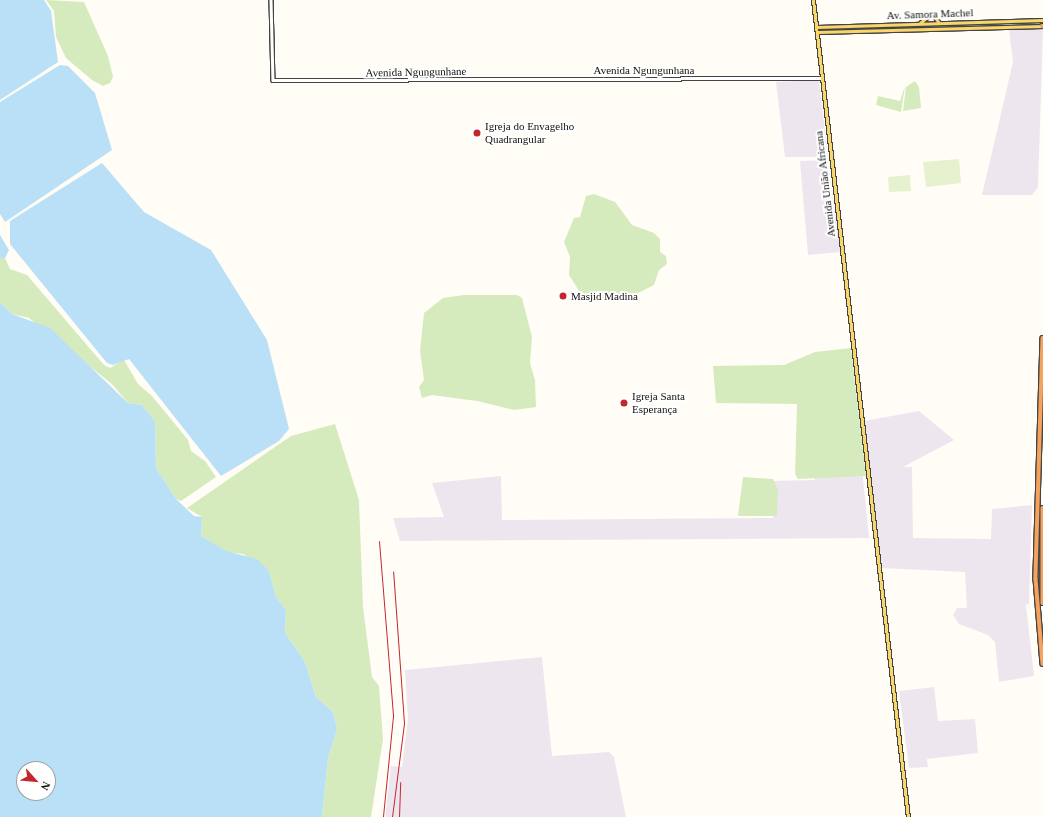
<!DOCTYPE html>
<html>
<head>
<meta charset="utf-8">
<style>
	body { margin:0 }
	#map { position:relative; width:1043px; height:817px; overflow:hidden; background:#fffdf5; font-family:Georgia,serif }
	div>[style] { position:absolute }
	.industrial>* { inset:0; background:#eee6ef }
	.green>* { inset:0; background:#d5ebbd }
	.pitch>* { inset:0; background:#e6f2cf }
	.water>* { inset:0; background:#b9e0f7 }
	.roads { filter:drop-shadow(1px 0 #444) drop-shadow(-1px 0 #444) drop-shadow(0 1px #444) drop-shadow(0 -1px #444) }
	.minor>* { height:2.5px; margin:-1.25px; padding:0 1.25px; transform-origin:1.25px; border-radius:1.25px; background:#fff }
	.major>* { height:3px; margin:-1.5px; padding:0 1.5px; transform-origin:1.5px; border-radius:1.5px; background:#f9d66b }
	.highway>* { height:3.5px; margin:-1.75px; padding:0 1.75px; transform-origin:1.75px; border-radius:1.75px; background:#f5a25d }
	.rail>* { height:1px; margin:-0.5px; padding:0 0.5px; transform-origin:0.5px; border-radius:0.5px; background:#c4262e }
	.dots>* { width:11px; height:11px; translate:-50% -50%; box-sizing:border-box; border:2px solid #fff; border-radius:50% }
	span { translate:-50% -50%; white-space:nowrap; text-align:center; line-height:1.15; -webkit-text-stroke:4px #fff; paint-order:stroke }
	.street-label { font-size:11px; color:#111 }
	.poi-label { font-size:11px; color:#111 }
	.left { translate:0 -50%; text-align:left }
	.north { position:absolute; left:16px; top:761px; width:40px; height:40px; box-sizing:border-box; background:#fff; border:1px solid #a0a0a0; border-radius:50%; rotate:117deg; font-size:11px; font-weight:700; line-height:16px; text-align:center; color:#111 }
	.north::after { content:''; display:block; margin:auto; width:14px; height:18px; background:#c4262e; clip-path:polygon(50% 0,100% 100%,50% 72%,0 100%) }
</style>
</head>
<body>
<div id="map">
	<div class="industrial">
		<div style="clip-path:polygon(1043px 29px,1038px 187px,1032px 195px,982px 195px,1013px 62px,1009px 30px)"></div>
		<div style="clip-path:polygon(819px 80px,828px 157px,785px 157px,776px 82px)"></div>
		<div style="clip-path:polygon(827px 160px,841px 252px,808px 255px,800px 161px)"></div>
		<div style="clip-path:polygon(851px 356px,869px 538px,400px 541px,393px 518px,444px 517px,432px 483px,501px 476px,502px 520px,773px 518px,771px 481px,815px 480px,803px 369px)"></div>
		<div style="clip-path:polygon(919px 411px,954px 440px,903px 467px,912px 467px,913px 538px,991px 539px,992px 509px,1032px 505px,1029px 604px,1026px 605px,1034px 676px,999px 682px,995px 642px,988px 635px,959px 624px,953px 615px,957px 608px,967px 608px,965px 572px,882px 568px,864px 421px)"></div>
		<div style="clip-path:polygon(542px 657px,552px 756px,609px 752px,614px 757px,626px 817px,385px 817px,391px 766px,402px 767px,408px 720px,405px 670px)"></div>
		<div style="clip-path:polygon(934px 687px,938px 721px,975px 719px,978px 753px,927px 759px,928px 767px,909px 768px,899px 691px)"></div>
	</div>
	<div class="green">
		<div style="clip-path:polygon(46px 0,84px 2px,108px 56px,113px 77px,110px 83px,103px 86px,92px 80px,66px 58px,56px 37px,54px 11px)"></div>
		<div style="clip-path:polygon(915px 81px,919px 87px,921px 108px,903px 111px,906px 87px)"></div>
		<div style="clip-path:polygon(905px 86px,901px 112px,876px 105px,878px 96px,900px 101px)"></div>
		<div style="clip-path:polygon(594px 194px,615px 202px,632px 225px,654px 233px,660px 239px,660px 252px,666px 256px,667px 264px,659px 270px,654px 285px,630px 297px,603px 301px,589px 298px,581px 294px,569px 275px,570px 257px,564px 242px,574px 218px,580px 217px,586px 196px)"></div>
		<div style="clip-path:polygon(0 258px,5px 258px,10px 269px,27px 275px,104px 365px,110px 368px,124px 360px,138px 384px,152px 396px,188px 440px,191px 451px,205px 461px,216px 477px,181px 501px,176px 499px,156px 468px,155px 421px,142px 405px,128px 403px,112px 384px,29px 318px,12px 314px,0 302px)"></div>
		<div style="clip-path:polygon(464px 295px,517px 295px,522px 298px,532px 337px,530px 363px,535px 380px,536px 407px,514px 410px,477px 401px,432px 395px,422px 398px,419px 387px,424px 380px,420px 351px,424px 313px,443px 298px)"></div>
		<div style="clip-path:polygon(851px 348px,866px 476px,798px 479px,795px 474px,797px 404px,716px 403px,713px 366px,784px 365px,815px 352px)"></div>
		<div style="clip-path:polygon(335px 424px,359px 500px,363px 607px,372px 677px,379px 686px,383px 739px,371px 817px,322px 817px,328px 758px,337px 730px,333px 712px,316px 697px,305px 662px,285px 633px,286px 610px,276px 597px,269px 571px,243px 554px,226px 552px,201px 536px,202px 517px,187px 508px,291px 436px)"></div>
		<div style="clip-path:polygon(743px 477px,773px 479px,778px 490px,777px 516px,738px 516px)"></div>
	</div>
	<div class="pitch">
		<div style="clip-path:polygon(959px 159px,961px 183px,926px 187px,923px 162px)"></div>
		<div style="clip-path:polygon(910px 175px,911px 191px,889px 192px,888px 177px)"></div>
	</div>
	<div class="water">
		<div style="clip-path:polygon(0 0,44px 0,51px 11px,58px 62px,0 100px)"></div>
		<div style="clip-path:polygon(60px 65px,68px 66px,95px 93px,112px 150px,5px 222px,0 214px,0 102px)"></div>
		<div style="clip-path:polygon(102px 163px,144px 212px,211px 250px,267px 340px,289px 429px,279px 441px,221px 476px,129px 359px,113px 365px,107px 363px,10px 244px,10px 221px)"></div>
		<div style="clip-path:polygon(0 235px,9px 250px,5px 258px,0 258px)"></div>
		<div style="clip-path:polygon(evenodd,0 302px,12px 314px,50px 328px,128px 403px,142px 405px,155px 421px,156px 468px,176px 499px,194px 516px,202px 517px,201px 536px,226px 551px,257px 559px,269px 571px,276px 597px,286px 610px,285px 633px,305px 662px,316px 697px,333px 712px,337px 730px,328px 758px,322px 817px,0 817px,0 302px,24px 769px,48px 769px,48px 793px,24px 793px,24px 769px)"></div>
	</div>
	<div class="roads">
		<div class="minor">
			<div style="left:271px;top:0;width:80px;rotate:88.6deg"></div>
			<div style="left:273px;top:80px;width:549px;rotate:-0.21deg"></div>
		</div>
		<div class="major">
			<div style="left:813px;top:0;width:823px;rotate:83.37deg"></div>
			<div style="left:932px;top:13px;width:12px;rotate:55deg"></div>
			<div style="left:920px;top:23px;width:11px;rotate:-41deg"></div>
			<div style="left:817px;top:27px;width:226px;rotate:-1.8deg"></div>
			<div style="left:817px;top:32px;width:226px;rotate:-1.5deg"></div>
		</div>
		<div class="highway">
			<div style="left:1042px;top:26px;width:1px"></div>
			<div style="left:1043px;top:338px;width:241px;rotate:91.7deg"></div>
			<div style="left:1036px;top:579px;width:85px;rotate:85.3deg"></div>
			<div style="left:1043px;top:508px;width:95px;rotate:90deg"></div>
		</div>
	</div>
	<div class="rail">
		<div style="left:379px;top:541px;width:176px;rotate:85.4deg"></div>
		<div style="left:393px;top:716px;width:101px;rotate:95.7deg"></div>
		<div style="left:392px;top:817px;width:95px;rotate:-82.7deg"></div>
		<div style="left:404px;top:723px;width:152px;rotate:-94.1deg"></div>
		<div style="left:399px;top:817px;width:35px;rotate:-88deg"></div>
	</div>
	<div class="dots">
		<div style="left:477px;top:133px;background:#c4262e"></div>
		<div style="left:563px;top:296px;background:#c4262e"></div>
		<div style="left:624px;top:403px;background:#c4262e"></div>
	</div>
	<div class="street-label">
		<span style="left:930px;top:14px;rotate:-2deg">Av. Samora Machel</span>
		<span style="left:644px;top:70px">Avenida Ngungunhana</span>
		<span style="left:416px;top:72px;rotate:-1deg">Avenida Ngungunhane</span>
		<span style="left:825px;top:184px;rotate:-97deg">Avenida União Africana</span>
	</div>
	<div class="poi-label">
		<span class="left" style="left:485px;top:133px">Igreja do Envagelho<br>Quadrangular</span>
		<span class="left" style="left:571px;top:296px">Masjid Madina</span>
		<span class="left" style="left:632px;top:403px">Igreja Santa<br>Esperança</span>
	</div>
	<div class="north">N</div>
</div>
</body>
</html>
